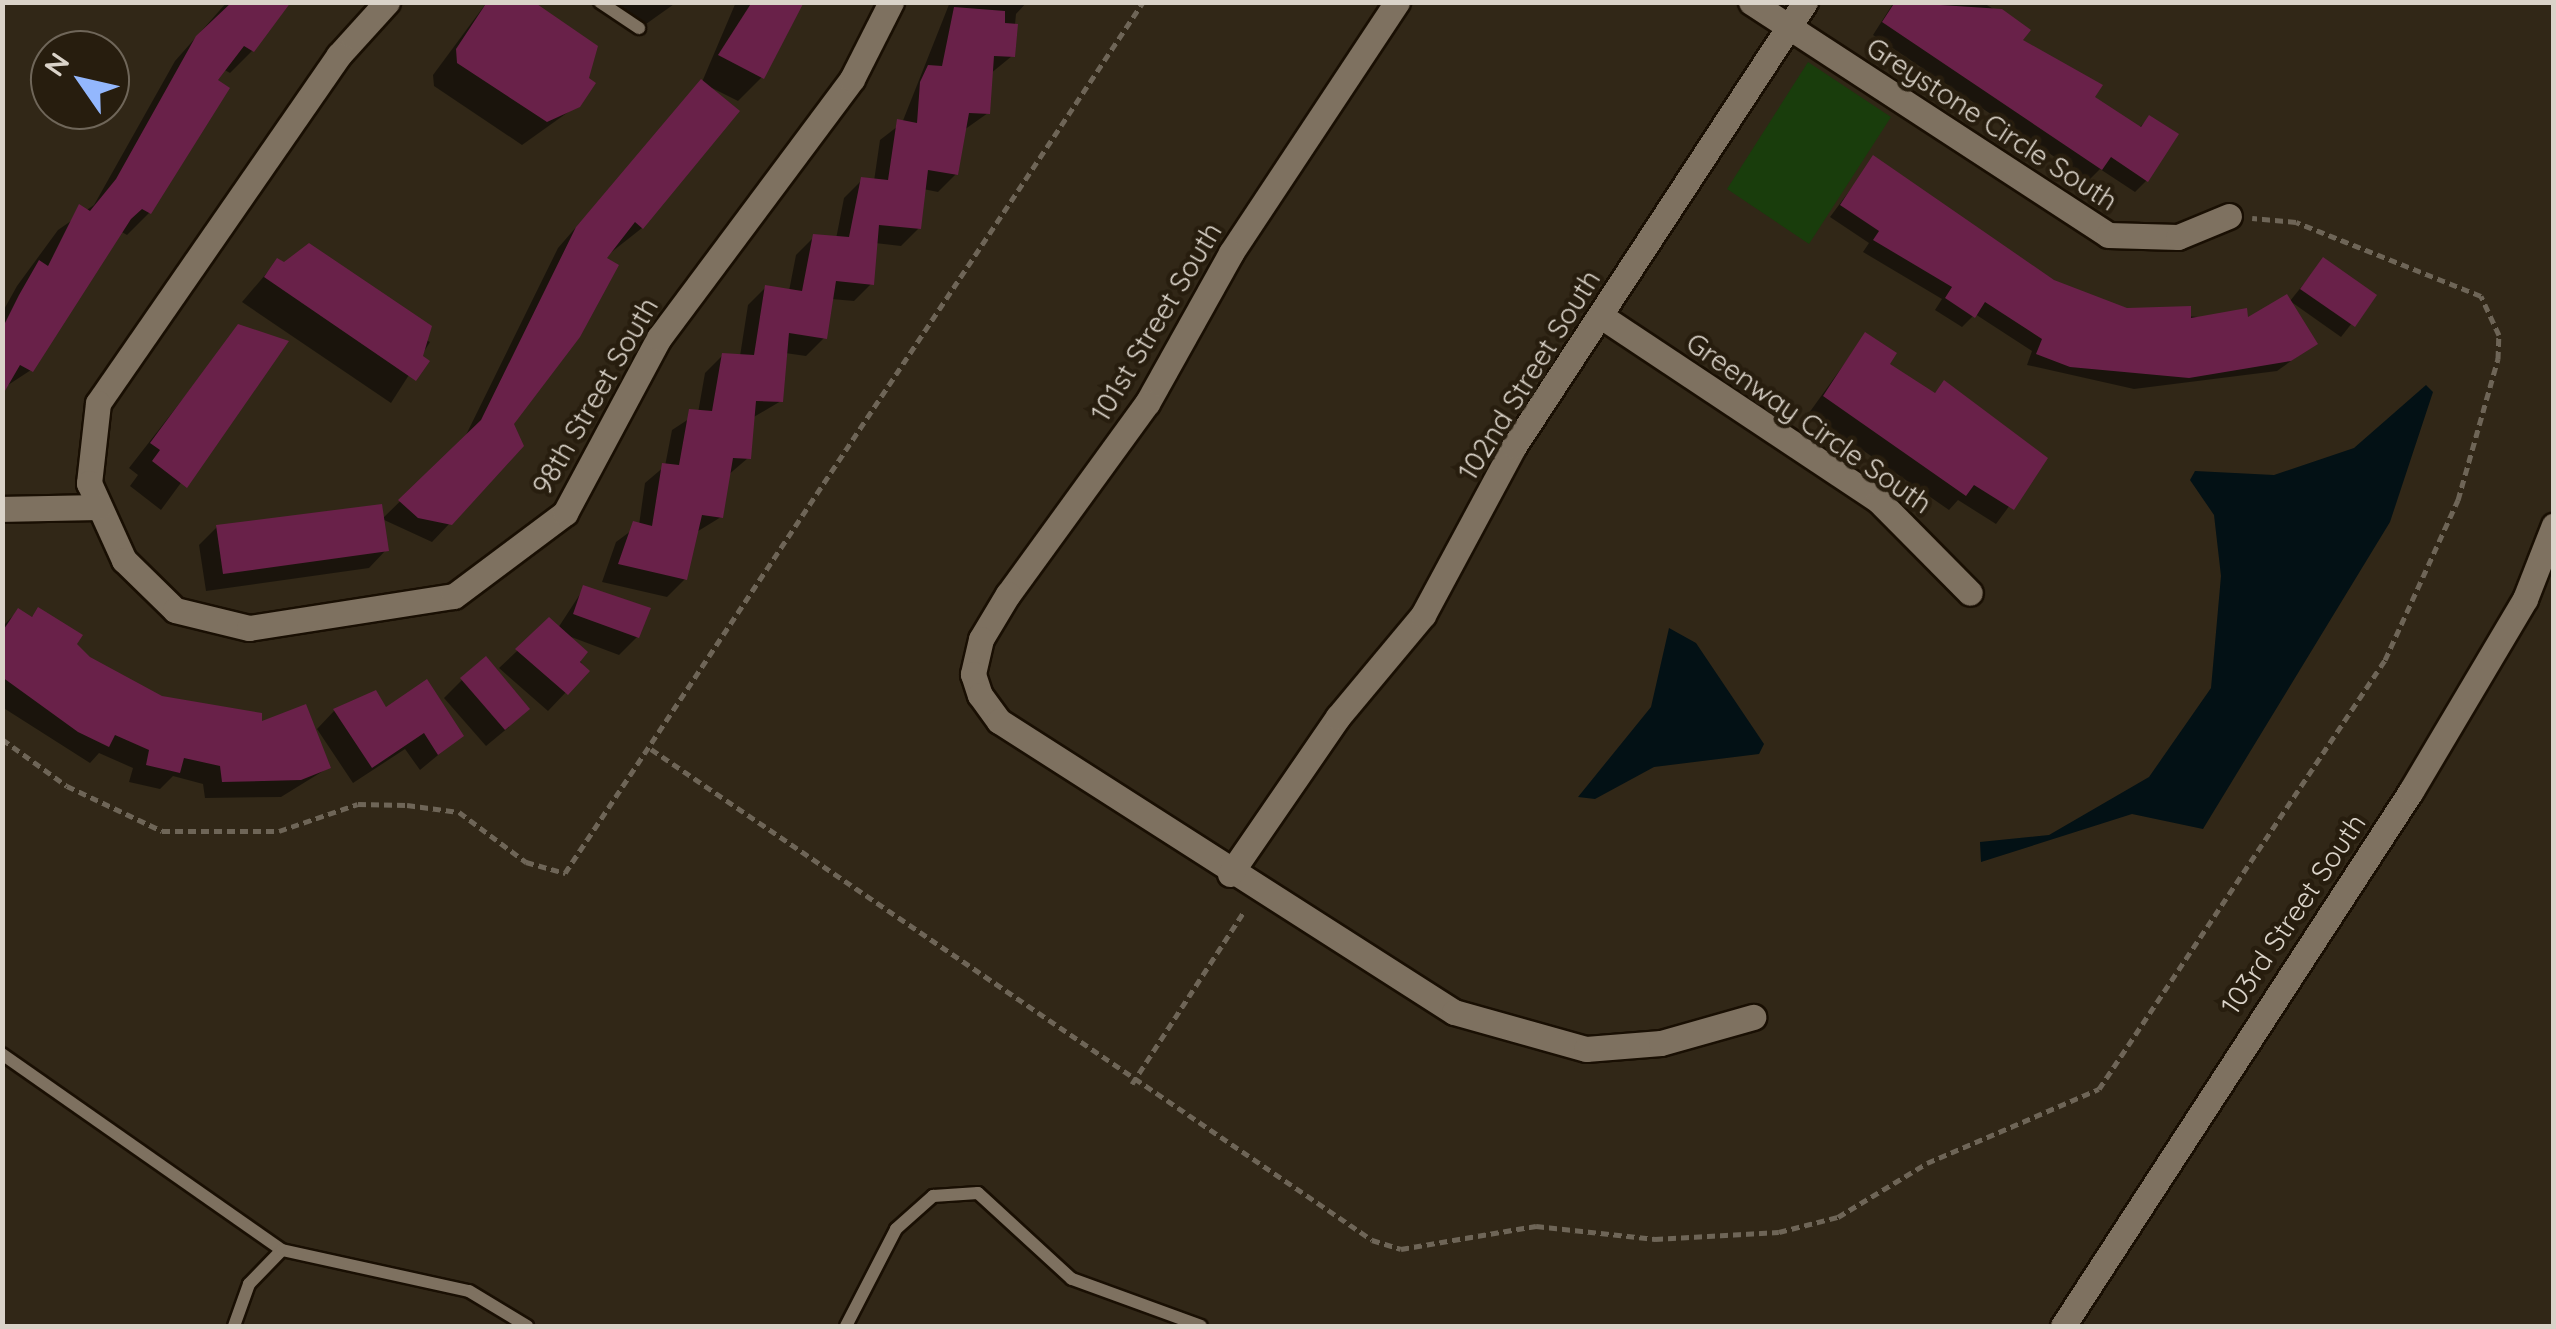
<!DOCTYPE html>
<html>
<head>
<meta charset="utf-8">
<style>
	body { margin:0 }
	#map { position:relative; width:2556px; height:1329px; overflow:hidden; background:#312717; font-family:Quicksand,sans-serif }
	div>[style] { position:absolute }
	.green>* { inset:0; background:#193d0c }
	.water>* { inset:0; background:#031115 }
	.shadow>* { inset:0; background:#0007 }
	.building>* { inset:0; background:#692149 }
	.path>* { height:5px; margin-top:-2.5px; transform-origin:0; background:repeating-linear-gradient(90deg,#6e6557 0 8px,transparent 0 13px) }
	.roads { filter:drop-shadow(2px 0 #190f03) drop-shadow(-2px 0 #190f03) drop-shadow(0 2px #190f03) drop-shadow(0 -2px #190f03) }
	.service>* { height:12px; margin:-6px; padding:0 6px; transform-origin:6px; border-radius:6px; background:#7e7160 }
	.minor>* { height:25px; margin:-12.5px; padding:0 12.5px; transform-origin:12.5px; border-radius:12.5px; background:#7e7160 }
	.tertiary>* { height:25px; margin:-12.5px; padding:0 12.5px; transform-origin:12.5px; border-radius:12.5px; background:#7e7160 }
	span { translate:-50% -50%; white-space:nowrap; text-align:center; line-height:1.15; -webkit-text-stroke:9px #271d0e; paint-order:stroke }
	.street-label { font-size:28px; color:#dad3c9 }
	.frame { position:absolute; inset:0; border:5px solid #dad3c9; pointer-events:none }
	.north { position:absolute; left:30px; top:30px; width:100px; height:100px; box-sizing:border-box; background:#271d0e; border:2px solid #6f6659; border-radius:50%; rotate:304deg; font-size:28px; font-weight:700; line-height:40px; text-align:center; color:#dad3c9 }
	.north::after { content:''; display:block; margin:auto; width:35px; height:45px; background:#93b7fd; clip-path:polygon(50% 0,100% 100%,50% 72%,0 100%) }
</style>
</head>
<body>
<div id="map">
	<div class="green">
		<div style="clip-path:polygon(1808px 62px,1891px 117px,1809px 244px,1727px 189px)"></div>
	</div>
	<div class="water">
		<div style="clip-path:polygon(2426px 385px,2433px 392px,2390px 522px,2203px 829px,2132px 814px,1981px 862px,1980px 842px,2049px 835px,2149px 777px,2211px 688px,2221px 576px,2214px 515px,2190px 480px,2195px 471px,2274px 475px,2354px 448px)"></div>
		<div style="clip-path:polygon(1669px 628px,1696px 643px,1764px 744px,1759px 754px,1654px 767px,1595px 799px,1578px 797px,1651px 707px)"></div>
	</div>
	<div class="shadow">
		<div style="clip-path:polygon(227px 2px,289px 2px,252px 51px,230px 73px,223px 69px,149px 213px,127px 235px,120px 231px,31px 370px,2px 389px,2px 313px,17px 286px,58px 230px,94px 205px,175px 61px)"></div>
		<div style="clip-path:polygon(487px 2px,578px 105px,522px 145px,434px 86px,433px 75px)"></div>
		<div style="clip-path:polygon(602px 2px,677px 2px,639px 29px)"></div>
		<div style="clip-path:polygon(736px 2px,801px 2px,762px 77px,738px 101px,712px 88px,642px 228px,604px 258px,450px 523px,432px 542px,382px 519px,386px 550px,369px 568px,206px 591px,199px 545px,217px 527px,382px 519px,464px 439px,558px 248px,702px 82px)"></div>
		<div style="clip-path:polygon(950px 2px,1027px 2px,1016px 14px,1012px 56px,990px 74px,988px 113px,964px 130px,956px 174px,938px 192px,923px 189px,919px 228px,901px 246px,875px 243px,872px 283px,854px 301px,831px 299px,824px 338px,806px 356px,785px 353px,781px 401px,752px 418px,748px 458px,727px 476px,721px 517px,695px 533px,685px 579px,667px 597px,602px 582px,616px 542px,639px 525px,645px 483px,665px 466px,672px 430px,698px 413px,705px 373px,723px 355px,740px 356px,748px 305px,766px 287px,789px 291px,796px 255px,814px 237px,836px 239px,844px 198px,862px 180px,874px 181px,880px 140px,902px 123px)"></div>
		<div style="clip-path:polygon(1894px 2px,1982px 2px,2027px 30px,2020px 41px,2091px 98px,2139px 128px,2149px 118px,2146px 181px,2135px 192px,2100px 169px,2089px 180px,1873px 35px)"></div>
		<div style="clip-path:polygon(1874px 158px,2052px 282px,2126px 311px,2246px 321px,2315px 344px,2277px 371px,2134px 389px,2027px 365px,2032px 351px,1975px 314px,1962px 327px,1935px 310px,1942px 299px,1863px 252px,1869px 243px,1830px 217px)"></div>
		<div style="clip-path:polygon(2323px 260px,2374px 295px,2341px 337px,2290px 301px)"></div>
		<div style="clip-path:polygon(277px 261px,430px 342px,391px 403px,242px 302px)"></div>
		<div style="clip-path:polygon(239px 327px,285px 341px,161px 510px,130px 486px,138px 475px,129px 468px)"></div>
		<div style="clip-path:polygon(1865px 335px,1887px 365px,1933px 395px,1944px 384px,2044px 459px,1996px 524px,1958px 500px,1949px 510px,1809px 413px)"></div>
		<div style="clip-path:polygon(584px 588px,637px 637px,619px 655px,566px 635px,586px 671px,548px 711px,499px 668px,549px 621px,558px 628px)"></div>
		<div style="clip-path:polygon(38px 610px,88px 659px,161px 698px,260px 725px,328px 768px,281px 797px,205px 798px,203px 784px,173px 776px,160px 789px,129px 782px,133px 768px,99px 753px,90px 763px,2px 707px,2px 627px,18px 611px,30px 619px)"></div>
		<div style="clip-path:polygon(462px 680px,509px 727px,486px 746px,444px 698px)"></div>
		<div style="clip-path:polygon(334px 711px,461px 736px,420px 770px,405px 749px,353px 783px,317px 729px)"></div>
	</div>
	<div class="building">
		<div style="clip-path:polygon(232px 2px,291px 2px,254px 52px,244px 46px,218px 80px,230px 88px,151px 214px,142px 209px,131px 219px,33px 372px,20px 365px,2px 396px,2px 329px,19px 295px,39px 260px,48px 266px,79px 204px,90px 211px,116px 179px,196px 36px)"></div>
		<div style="clip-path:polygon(487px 2px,534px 2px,598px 46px,589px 78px,596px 83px,580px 107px,547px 122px,457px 63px,456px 49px)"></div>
		<div style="clip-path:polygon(752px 2px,804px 2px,764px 79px,718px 55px)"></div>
		<div style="clip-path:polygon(1895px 2px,2002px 9px,2031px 30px,2023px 40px,2103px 85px,2095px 97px,2141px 127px,2149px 115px,2179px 134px,2148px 182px,2111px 157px,2102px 170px,1882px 22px)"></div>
		<div style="clip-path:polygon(954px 7px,1005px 11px,1005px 23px,1018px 24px,1015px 57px,994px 56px,990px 114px,969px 113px,958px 175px,928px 170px,921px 229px,879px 225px,874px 285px,836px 281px,827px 339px,789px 333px,783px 402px,756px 401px,751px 459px,733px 458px,723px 518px,702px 515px,687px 580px,618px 564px,633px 521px,652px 526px,662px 463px,679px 465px,689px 409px,712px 411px,722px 353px,754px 355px,765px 285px,802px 291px,813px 234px,849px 237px,861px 177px,888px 180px,897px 119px,917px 123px,920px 82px,928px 65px,942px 66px)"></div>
		<div style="clip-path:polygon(701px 79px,740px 111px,643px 229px,635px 222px,607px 258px,619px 265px,580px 337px,514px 424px,524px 446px,452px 525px,418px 518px,398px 500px,481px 420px,576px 227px)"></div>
		<div style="clip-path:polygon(1873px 155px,2054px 280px,2127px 308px,2191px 306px,2191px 318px,2247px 308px,2248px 317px,2287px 294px,2318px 344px,2291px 361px,2189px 378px,2070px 367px,2036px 354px,2042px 339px,1985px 302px,1975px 318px,1945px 298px,1952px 287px,1873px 240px,1879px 231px,1840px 205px)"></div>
		<div style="clip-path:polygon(309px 243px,432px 326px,423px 356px,430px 361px,416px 381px,264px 277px,277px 258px,284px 262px)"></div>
		<div style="clip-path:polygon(2323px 257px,2377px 295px,2355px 327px,2300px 289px)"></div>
		<div style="clip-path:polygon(238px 324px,289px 341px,187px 488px,152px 461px,160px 450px,150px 443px)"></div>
		<div style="clip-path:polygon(1865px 332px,1897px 353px,1890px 364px,1935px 393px,1944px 380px,2048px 458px,2014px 510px,1974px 485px,1966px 496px,1823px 396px)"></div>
		<div style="clip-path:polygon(382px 504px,389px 551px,223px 574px,216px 525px)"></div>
		<div style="clip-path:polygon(583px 585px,651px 608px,639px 638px,573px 614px)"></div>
		<div style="clip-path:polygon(38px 607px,83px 635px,77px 644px,90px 657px,162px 696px,262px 713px,262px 721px,306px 704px,331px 768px,301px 780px,222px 782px,220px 766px,184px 758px,180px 773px,146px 765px,149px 750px,115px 735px,109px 747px,78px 732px,2px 677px,2px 632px,18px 608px,32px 617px)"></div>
		<div style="clip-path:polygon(549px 617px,588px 652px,580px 662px,590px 671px,568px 695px,515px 649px)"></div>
		<div style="clip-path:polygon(486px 656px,530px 709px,505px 730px,460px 678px)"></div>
		<div style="clip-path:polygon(427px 679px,464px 736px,438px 755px,424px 733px,372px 768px,333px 709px,376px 690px,386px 707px)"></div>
	</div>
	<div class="path">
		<div style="left:2px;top:739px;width:80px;rotate:35.9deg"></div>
		<div style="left:67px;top:786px;width:105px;rotate:25.3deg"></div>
		<div style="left:162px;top:831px;width:117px"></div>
		<div style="left:279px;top:831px;width:83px;rotate:-18.9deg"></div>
		<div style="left:358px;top:804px;width:49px;rotate:1.2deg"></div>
		<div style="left:407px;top:805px;width:52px;rotate:7.7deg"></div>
		<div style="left:459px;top:812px;width:84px;rotate:36.7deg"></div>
		<div style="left:526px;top:862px;width:41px;rotate:15.8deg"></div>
		<div style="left:565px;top:873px;width:1045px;rotate:-56.43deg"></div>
		<div style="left:651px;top:749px;width:872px;rotate:34.25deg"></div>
		<div style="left:1372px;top:1240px;width:30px;rotate:17deg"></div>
		<div style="left:1401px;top:1249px;width:137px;rotate:-9.7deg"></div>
		<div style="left:1536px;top:1226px;width:120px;rotate:6.2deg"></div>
		<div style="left:1655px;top:1239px;width:124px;rotate:-3.2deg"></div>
		<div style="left:1779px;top:1232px;width:61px;rotate:-14.3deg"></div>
		<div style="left:1838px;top:1217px;width:104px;rotate:-31.2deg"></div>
		<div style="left:1927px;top:1163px;width:187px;rotate:-23.3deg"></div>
		<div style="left:2099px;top:1089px;width:516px;rotate:-56.31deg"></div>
		<div style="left:2385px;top:660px;width:176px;rotate:-65.5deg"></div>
		<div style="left:2458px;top:500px;width:147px;rotate:-74.2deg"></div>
		<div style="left:2498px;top:359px;width:24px;rotate:-88deg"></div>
		<div style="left:2499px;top:335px;width:43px;rotate:-114.8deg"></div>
		<div style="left:2481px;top:296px;width:199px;rotate:-158.2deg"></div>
		<div style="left:2296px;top:222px;width:44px;rotate:-174.8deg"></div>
		<div style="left:1132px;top:1084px;width:204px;rotate:-57deg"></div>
	</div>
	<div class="roads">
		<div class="service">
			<div style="left:600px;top:2px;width:47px;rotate:33.7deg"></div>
			<div style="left:2px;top:1054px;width:342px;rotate:35deg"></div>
			<div style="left:234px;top:1326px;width:45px;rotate:-70.3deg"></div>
			<div style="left:249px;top:1284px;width:47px;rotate:-45.9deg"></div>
			<div style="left:282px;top:1250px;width:191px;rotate:12.4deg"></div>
			<div style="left:469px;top:1291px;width:68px;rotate:31.1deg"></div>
			<div style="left:846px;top:1326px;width:109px;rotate:-62.7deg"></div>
			<div style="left:896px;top:1229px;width:50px;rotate:-41.7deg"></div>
			<div style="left:933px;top:1196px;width:45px;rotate:-3.8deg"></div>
			<div style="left:978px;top:1193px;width:127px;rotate:42.5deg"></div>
			<div style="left:1072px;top:1279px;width:137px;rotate:20deg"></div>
		</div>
		<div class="minor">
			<div style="left:387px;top:2px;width:72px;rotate:132.2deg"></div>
			<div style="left:339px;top:55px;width:423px;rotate:124.7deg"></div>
			<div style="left:98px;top:403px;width:81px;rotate:96.4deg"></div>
			<div style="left:89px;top:483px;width:85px;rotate:65.6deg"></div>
			<div style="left:124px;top:560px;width:71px;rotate:44.4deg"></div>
			<div style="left:175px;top:610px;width:76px;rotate:13.7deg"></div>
			<div style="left:249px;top:628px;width:207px;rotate:-8.9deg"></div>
			<div style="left:454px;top:596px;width:139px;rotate:-36.8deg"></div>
			<div style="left:565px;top:513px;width:199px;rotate:-61.8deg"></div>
			<div style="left:659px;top:338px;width:323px;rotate:-53.3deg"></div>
			<div style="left:852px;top:79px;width:86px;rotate:-63.1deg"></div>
			<div style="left:1397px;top:2px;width:301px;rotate:123.5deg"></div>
			<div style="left:1231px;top:253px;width:172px;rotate:119.2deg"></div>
			<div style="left:1147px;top:403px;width:236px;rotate:126deg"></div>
			<div style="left:1008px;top:594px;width:52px;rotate:121deg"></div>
			<div style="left:981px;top:639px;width:36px;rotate:103deg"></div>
			<div style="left:973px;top:674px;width:22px;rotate:72deg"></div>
			<div style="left:980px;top:695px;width:32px;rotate:54deg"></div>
			<div style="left:999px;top:721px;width:540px;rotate:32.6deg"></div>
			<div style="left:1454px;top:1012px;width:137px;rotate:15.7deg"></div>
			<div style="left:1586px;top:1049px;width:75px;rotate:-4.6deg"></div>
			<div style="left:1661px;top:1043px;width:96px;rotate:-15.8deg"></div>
			<div style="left:1751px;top:2px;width:426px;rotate:33.1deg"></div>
			<div style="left:2108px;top:235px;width:70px;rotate:1.6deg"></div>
			<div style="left:2178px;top:237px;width:55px;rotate:-22.4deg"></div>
			<div style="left:1601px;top:316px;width:334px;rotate:33.6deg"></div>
			<div style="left:1879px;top:501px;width:129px;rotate:45.3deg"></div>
			<div style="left:2px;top:509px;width:97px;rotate:-1.2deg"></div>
			<div style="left:1230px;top:874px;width:191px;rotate:-55.5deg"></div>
			<div style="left:1338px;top:717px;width:133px;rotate:-50.2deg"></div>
			<div style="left:1423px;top:615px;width:192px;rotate:-61.7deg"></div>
			<div style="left:1514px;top:446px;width:531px;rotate:-56.76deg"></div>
		</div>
		<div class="tertiary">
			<div style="left:2063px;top:1326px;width:638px;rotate:-56.96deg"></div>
			<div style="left:2411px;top:791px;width:223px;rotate:-59.3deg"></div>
			<div style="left:2525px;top:599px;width:79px;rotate:-68.6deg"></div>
		</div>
	</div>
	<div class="street-label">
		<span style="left:1992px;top:124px;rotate:33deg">Greystone Circle South</span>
		<span style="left:1156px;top:322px;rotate:-59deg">101st Street South</span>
		<span style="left:1529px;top:375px;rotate:-58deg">102nd Street South</span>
		<span style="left:595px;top:396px;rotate:-60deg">98th Street South</span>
		<span style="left:1809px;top:423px;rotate:35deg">Greenway Circle South</span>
		<span style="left:2293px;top:914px;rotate:-56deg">103rd Street South</span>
	</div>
	<div class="frame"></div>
	<div class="north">N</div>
</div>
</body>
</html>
